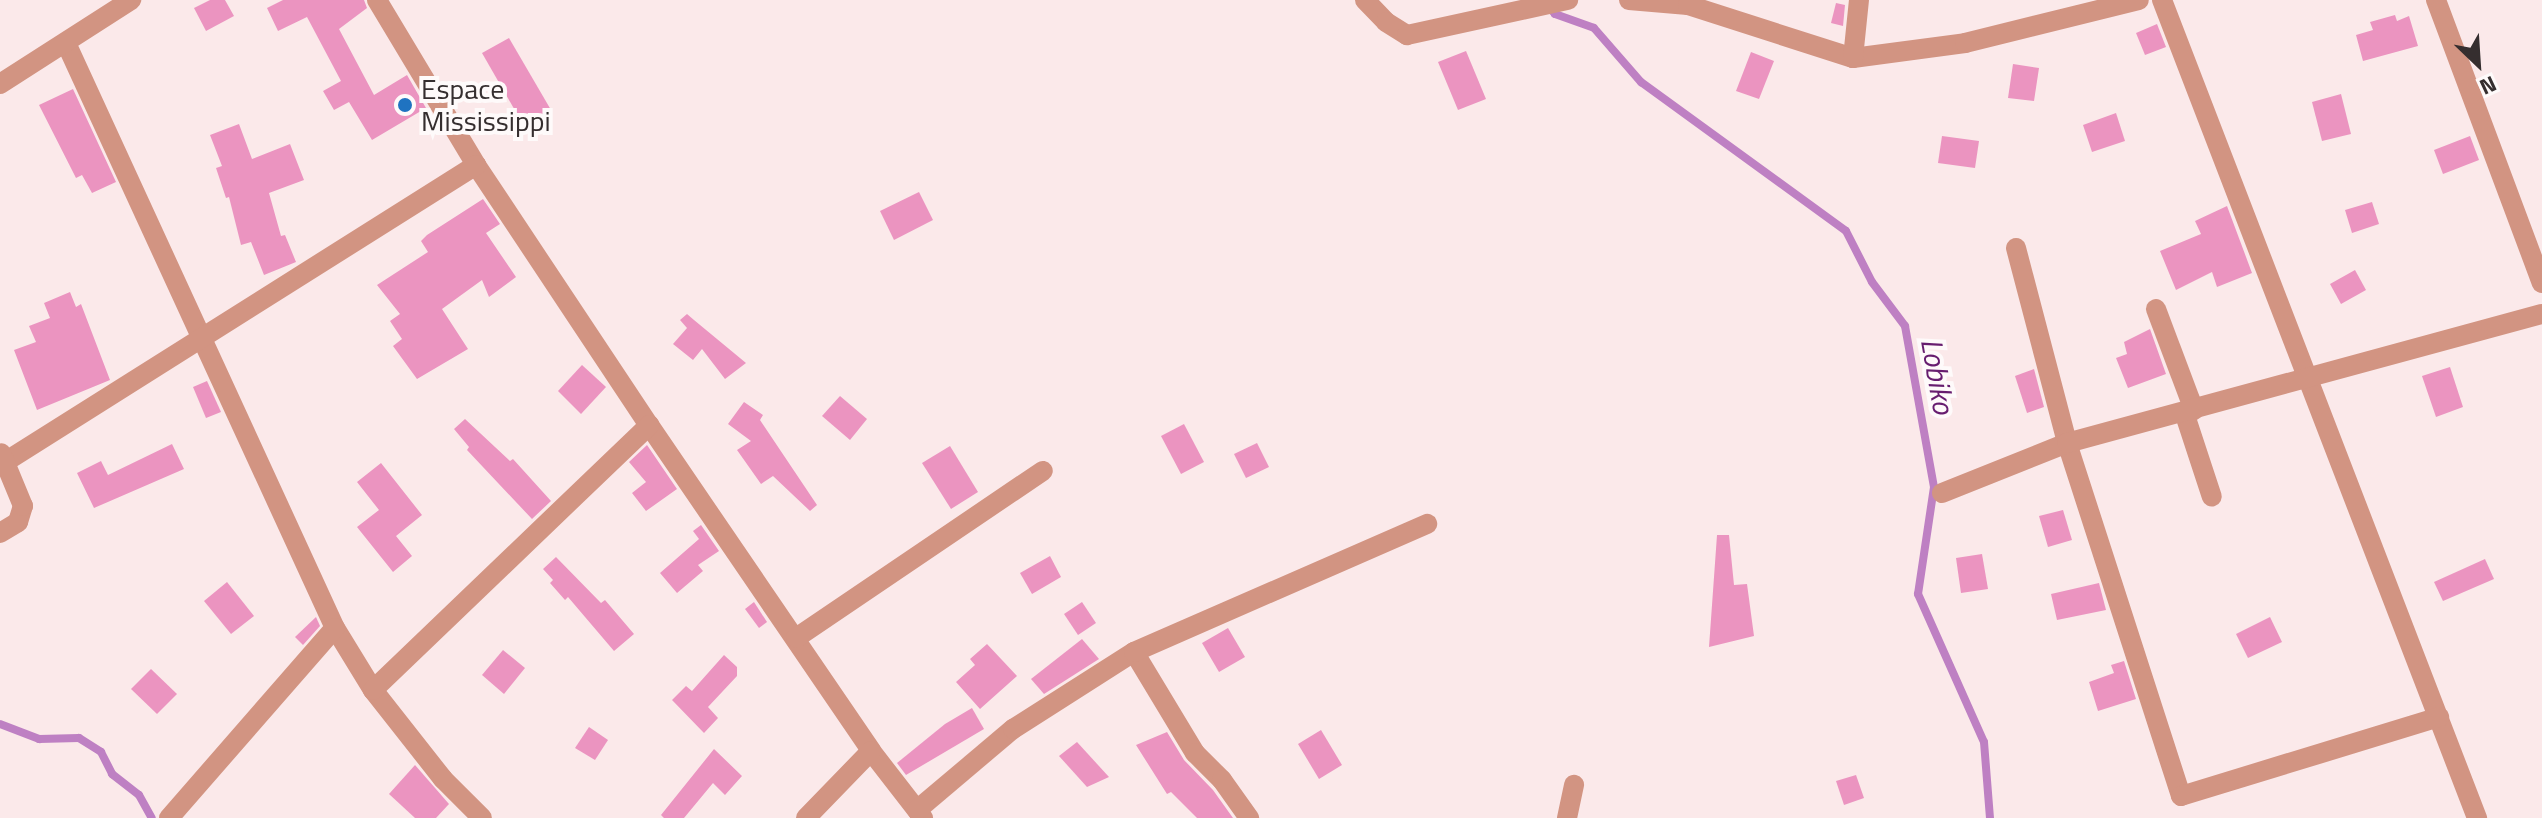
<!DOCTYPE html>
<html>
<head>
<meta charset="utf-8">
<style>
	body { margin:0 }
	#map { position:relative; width:2542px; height:818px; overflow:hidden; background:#fbe9ea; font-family:"Titillium Web",sans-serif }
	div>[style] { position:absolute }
	.stream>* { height:8px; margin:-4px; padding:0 4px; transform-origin:4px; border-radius:4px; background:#be80c3 }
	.building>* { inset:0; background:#eb94c0 }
	.minor>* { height:20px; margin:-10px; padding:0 10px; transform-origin:10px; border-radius:10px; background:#d29482 }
	.dots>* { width:22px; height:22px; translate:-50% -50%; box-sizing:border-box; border:4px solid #fefafa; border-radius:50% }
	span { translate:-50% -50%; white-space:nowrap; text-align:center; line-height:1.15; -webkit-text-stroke:8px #fefafa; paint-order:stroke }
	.poi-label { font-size:28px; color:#352e2f }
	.left { translate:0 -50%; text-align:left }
	.water-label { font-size:30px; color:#671d6f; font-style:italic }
	.north { position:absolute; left:2438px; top:24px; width:80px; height:80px; -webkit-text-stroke:6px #fefafa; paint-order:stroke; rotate:155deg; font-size:22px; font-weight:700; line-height:32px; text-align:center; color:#352e2f }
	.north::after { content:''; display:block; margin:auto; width:28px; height:36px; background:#352e2f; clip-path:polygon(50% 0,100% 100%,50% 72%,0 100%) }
</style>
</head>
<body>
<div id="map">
	<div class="stream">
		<div style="left:1549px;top:7px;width:9px;rotate:49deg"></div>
		<div style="left:1555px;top:14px;width:41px;rotate:19.7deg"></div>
		<div style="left:1594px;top:28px;width:72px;rotate:49deg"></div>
		<div style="left:1641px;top:82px;width:253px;rotate:36deg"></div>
		<div style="left:1846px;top:231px;width:57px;rotate:63deg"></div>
		<div style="left:1872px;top:282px;width:55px;rotate:53.1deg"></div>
		<div style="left:1905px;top:326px;width:164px;rotate:79.8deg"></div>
		<div style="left:1934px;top:487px;width:108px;rotate:98.5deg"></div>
		<div style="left:1918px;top:594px;width:162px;rotate:66deg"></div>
		<div style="left:1984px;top:742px;width:76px;rotate:85.5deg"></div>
		<div style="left:0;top:724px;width:42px;rotate:21deg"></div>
		<div style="left:39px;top:739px;width:40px;rotate:-1.4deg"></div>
		<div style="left:79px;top:738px;width:26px;rotate:32deg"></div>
		<div style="left:101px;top:752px;width:25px;rotate:63deg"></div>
		<div style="left:112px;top:774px;width:34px;rotate:38deg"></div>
		<div style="left:139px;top:795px;width:26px;rotate:61deg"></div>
	</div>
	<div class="building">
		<div style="clip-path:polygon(210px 0,225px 0,234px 16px,206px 31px,194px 8px)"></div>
		<div style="clip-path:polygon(283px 0,364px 0,367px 8px,339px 29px,374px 95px,407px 75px,426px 108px,372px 140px,349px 102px,334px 110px,323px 91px,341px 81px,307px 17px,278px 31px,267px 8px)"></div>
		<div style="clip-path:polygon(1836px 3px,1845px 5px,1843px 26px,1831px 23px)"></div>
		<div style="clip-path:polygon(2395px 15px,2397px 21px,2409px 16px,2418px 46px,2363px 61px,2356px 35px,2373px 30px,2370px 22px)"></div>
		<div style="clip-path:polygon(2157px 24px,2166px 47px,2145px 55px,2136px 33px)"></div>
		<div style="clip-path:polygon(509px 38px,551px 110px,524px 126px,482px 53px)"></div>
		<div style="clip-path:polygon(1466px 51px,1486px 99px,1458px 110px,1438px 62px)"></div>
		<div style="clip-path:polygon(1751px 52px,1774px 61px,1759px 99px,1736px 91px)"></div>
		<div style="clip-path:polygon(2013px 64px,2039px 68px,2034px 101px,2008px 98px)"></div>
		<div style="clip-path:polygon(73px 89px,116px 182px,92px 193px,82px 175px,76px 178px,39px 105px)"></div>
		<div style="clip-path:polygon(2341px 94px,2351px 134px,2322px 141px,2312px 102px)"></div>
		<div style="clip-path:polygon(2116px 113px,2125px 141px,2092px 152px,2083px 125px)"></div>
		<div style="clip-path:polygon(239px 124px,252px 159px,290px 144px,304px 180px,269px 193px,281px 236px,285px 235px,296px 262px,264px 275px,251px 242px,241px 245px,229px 197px,226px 198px,216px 168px,222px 166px,210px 135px)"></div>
		<div style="clip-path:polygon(1942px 136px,1979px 141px,1975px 168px,1938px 163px)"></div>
		<div style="clip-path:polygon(2470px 136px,2479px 160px,2443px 174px,2434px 150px)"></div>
		<div style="clip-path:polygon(919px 192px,933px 220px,894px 240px,880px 211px)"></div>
		<div style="clip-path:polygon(483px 199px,500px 224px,486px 233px,516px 277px,489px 297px,482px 280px,442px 309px,468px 349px,417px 379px,393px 346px,402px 339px,390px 321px,400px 314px,377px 285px,428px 252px,421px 241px,427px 235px)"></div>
		<div style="clip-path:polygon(2372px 202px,2379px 224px,2352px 233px,2345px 210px)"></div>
		<div style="clip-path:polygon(2227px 206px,2252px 273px,2217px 287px,2212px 272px,2176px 290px,2160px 251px,2201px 234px,2195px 221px)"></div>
		<div style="clip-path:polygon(2355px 270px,2366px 290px,2341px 304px,2330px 284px)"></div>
		<div style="clip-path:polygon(70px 292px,76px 307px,81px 304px,110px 380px,37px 410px,14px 350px,36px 342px,29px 326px,50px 318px,44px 303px)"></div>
		<div style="clip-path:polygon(687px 314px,694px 320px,746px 363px,725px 379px,702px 349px,693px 360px,673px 344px,687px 328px,680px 320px)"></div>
		<div style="clip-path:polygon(2150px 329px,2166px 374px,2128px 388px,2116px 358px,2127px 354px,2124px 342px)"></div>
		<div style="clip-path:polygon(582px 365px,606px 387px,581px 414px,558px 391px)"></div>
		<div style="clip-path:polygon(2450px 367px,2463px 407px,2436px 417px,2422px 376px)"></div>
		<div style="clip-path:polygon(2034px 369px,2044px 407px,2027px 413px,2015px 376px)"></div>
		<div style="clip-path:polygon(207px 381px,221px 412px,206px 418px,193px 387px)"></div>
		<div style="clip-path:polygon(840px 396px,867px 419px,850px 440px,822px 416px)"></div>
		<div style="clip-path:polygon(744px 402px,763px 415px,760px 420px,817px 505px,810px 511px,773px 476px,761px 484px,737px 450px,751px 441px,728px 424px)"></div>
		<div style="clip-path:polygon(465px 419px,510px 461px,513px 459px,551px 501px,532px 519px,467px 450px,469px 447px,454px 429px)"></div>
		<div style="clip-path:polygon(1184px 424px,1204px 462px,1181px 474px,1161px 436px)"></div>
		<div style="clip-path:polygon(1257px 443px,1269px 467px,1246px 478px,1234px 454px)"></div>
		<div style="clip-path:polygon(172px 444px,184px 469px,94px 508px,77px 473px,101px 461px,108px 475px)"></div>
		<div style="clip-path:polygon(647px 445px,677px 489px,646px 511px,632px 493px,646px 482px,629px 462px)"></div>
		<div style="clip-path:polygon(950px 446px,978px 492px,951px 509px,922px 463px)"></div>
		<div style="clip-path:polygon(381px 463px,422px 515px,396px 536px,412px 556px,393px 572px,357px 527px,379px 510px,357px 482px)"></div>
		<div style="clip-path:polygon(2063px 510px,2072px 540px,2048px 547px,2039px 516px)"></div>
		<div style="clip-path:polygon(701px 525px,719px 551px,698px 565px,703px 571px,677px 593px,660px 573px,699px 539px,693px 531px)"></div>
		<div style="clip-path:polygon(1717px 535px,1729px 535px,1734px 585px,1747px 584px,1754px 636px,1709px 647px)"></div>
		<div style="clip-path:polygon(1982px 554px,1988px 589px,1961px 593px,1956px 558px)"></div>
		<div style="clip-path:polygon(1050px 556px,1061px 577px,1032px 594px,1020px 573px)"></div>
		<div style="clip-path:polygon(556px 557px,601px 603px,605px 600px,634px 634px,614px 651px,568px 597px,565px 600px,550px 583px,553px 580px,543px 569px)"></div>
		<div style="clip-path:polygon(2485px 559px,2494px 579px,2443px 601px,2434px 582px)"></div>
		<div style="clip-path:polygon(227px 582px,254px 616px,231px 634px,204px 601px)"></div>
		<div style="clip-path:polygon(2099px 583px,2106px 610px,2057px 620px,2051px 594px)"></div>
		<div style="clip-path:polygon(754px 602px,767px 622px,759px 628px,745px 609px)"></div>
		<div style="clip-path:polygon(1082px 602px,1096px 623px,1078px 635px,1064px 614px)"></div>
		<div style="clip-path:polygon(316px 617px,320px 626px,303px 645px,295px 637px)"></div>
		<div style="clip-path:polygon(2270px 617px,2282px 642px,2248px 658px,2236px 634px)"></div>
		<div style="clip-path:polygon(1228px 628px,1245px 657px,1219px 672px,1202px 643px)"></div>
		<div style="clip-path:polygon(1082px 639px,1099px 659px,1044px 694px,1031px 679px)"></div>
		<div style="clip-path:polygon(987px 644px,1017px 676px,980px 709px,956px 682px,975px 665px,970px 659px)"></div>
		<div style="clip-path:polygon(503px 650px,525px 668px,504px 694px,482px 675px)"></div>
		<div style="clip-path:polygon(724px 655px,737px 667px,737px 676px,708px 707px,718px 718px,704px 733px,672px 700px,686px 686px,692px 691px)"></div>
		<div style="clip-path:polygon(2124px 661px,2136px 699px,2098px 711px,2089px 682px,2114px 673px,2111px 665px)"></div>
		<div style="clip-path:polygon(151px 669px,177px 694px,157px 714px,131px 689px)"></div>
		<div style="clip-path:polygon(972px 708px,984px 729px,906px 775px,897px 763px,945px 724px)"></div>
		<div style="clip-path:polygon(589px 727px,608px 740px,595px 760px,575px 748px)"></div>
		<div style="clip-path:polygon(1321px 730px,1342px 765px,1319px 779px,1298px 744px)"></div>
		<div style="clip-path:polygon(1167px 732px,1184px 760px,1213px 790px,1233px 818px,1197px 818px,1171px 792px,1167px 794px,1136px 745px)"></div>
		<div style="clip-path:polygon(1077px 742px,1109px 777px,1087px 787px,1059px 756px)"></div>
		<div style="clip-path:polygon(714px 749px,742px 776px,725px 795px,713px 783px,684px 818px,664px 818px,661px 815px)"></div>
		<div style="clip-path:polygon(415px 765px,449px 804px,436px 818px,415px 818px,389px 794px)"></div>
		<div style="clip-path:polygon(1856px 775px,1864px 798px,1844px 805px,1836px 781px)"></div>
	</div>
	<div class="minor">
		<div style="left:377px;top:0;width:192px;rotate:59deg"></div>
		<div style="left:476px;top:165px;width:312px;rotate:56.4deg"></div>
		<div style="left:649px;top:425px;width:394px;rotate:55.7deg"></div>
		<div style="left:871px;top:751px;width:85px;rotate:52.2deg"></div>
		<div style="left:1365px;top:0;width:30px;rotate:46deg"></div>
		<div style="left:1386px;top:22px;width:25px;rotate:32deg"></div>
		<div style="left:1407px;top:35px;width:165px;rotate:-12.3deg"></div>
		<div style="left:1629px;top:0;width:59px;rotate:4.8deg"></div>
		<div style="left:1688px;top:5px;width:173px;rotate:17.8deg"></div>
		<div style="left:1853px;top:58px;width:113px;rotate:-7.6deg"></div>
		<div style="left:1965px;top:43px;width:179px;rotate:-13.9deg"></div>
		<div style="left:2162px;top:0;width:877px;rotate:68.94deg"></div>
		<div style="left:2436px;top:0;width:302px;rotate:69.5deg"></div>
		<div style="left:66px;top:43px;width:644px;rotate:65.31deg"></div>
		<div style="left:335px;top:628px;width:73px;rotate:58.5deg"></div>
		<div style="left:373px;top:690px;width:113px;rotate:51.8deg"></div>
		<div style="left:443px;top:779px;width:55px;rotate:45deg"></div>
		<div style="left:1853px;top:58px;width:58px;rotate:-84.1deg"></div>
		<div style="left:0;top:84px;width:156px;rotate:-32.7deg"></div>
		<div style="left:2016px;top:248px;width:202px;rotate:75.3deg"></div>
		<div style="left:2067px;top:443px;width:371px;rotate:72.1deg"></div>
		<div style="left:2181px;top:796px;width:270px;rotate:-17deg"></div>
		<div style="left:2156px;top:309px;width:108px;rotate:69.4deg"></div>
		<div style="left:2184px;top:412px;width:89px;rotate:71.8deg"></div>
		<div style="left:5px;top:462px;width:557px;rotate:-32.23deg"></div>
		<div style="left:1942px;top:493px;width:135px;rotate:-21.8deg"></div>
		<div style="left:2067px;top:443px;width:492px;rotate:-15.2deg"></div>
		<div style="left:0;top:533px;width:21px;rotate:-31deg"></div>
		<div style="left:18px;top:522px;width:17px;rotate:-73deg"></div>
		<div style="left:23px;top:506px;width:57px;rotate:-112.5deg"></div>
		<div style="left:796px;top:638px;width:298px;rotate:-34.1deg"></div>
		<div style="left:1134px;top:652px;width:118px;rotate:58.9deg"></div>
		<div style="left:1195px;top:753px;width:38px;rotate:45deg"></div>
		<div style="left:1222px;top:780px;width:47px;rotate:54.6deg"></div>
		<div style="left:373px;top:690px;width:383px;rotate:-43.8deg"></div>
		<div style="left:917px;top:810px;width:126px;rotate:-40.2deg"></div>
		<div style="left:1013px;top:729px;width:143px;rotate:-32.5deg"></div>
		<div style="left:1134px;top:652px;width:320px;rotate:-23.6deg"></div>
		<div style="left:169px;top:818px;width:252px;rotate:-48.9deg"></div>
		<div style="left:806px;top:818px;width:93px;rotate:-45.9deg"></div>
		<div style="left:1567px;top:818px;width:34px;rotate:-78deg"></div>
	</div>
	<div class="dots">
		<div style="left:405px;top:105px;background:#1f73c1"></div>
	</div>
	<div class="poi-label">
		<span class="left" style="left:421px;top:105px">Espace<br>Mississippi</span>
	</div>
	<div class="water-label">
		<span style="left:1938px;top:376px;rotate:80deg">Lobiko</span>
	</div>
	<div class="north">N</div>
</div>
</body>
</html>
